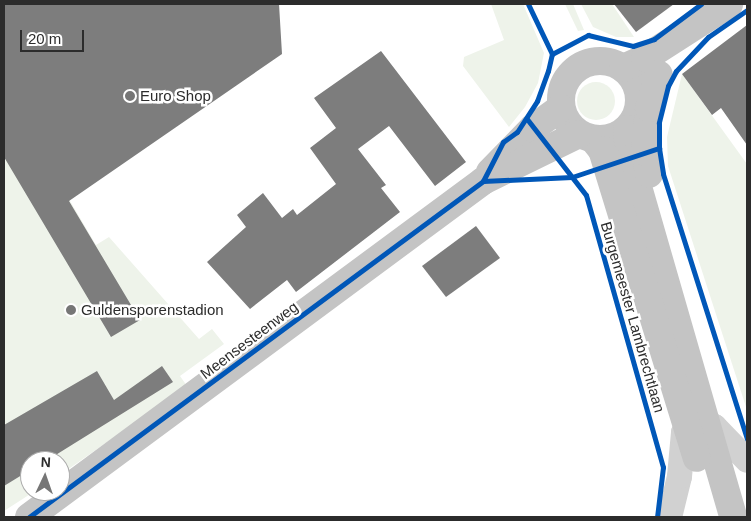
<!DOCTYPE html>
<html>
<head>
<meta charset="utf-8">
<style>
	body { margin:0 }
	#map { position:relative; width:751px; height:521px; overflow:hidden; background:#fff; font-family:Arial,sans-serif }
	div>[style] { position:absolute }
	.green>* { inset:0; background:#eef3ea }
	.round { border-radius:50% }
	.building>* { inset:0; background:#7d7d7d }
	.minor>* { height:25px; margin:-12.5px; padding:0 12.5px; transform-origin:12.5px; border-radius:12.5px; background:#d1d1d1 }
	.primary>* { height:28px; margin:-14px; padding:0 14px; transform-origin:14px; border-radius:14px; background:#c4c4c4 }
	.primary>.ring { margin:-14px; padding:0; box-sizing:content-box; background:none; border:28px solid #c4c4c4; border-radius:50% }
	.cycleway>* { height:5px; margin:-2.5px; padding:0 2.5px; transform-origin:2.5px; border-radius:2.5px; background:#0057b8 }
	.dots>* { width:14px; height:14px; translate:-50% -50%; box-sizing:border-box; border:2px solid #fff; border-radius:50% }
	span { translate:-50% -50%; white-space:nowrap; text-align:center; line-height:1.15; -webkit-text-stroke:5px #fff; paint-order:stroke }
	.poi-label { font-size:15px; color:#2c2c2c }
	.left { translate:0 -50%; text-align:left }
	.street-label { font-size:15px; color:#2c2c2c }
	.frame { position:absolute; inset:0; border:5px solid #2c2c2c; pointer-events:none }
	.north { position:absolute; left:20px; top:451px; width:50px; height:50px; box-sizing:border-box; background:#fff; border:1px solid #ababab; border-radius:50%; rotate:3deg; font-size:14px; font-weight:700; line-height:20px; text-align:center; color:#2c2c2c }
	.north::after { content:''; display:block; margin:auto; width:18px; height:22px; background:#767676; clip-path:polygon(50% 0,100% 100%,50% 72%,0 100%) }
	.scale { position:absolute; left:20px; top:30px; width:64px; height:22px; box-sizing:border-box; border:2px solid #2c2c2c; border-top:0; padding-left:6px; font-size:15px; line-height:18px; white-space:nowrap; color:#2c2c2c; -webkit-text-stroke:4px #fff; paint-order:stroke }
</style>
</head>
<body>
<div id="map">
	<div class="green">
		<div style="clip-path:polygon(491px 4px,523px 4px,544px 53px,538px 83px,525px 107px,509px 127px,463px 66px,464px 57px,504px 40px)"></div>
		<div style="clip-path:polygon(565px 4px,573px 4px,584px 30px,578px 31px)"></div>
		<div style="clip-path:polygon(581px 4px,612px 4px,634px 37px,616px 37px,593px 27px)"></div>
		<div style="clip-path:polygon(682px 74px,747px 164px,747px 410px,668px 166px,667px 137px)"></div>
		<div class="round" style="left:577px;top:82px;width:38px;height:38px"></div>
		<div style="clip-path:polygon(4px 89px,96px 245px,109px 237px,199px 339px,212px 329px,224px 344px,180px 376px,187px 386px,60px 475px,60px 461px,30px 461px,30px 491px,35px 491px,4px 511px)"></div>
	</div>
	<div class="building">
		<div style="clip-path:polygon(4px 4px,279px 4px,282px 54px,69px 201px,140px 320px,111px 337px,4px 157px)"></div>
		<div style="clip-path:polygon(614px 4px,674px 4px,636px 32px)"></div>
		<div style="clip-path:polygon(747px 25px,747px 145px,721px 108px,712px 115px,682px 74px)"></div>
		<div style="clip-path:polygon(381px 51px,466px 162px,435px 186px,389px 126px,358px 149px,386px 185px,381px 188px,400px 212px,296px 292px,287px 280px,250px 309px,207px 262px,246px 227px,237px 215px,263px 193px,282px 218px,293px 209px,297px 215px,336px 184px,310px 148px,336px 128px,314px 98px)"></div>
		<div style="clip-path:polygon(476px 226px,500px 258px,446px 297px,422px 266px)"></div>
		<div style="clip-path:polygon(162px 366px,173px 382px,46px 461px,30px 461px,30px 470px,4px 486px,4px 425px,97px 371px,114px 400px)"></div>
	</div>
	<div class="minor">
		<div style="left:706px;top:425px;width:8px;rotate:7deg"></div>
		<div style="left:714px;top:426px;width:47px;rotate:45.9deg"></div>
		<div style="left:669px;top:517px;width:42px;rotate:-76.3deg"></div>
		<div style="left:679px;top:476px;width:44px;rotate:-84.8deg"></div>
		<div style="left:683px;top:432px;width:6px;rotate:-45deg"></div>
	</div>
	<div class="primary">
		<div class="ring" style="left:561px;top:61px;width:50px;height:50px"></div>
		<div style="left:623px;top:68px;width:24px;rotate:-24deg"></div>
		<div style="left:645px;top:58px;width:100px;rotate:-32.7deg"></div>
		<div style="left:627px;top:129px;width:30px;rotate:84deg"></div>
		<div style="left:630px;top:159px;width:373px;rotate:73.9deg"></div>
		<div style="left:593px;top:139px;width:14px;rotate:51deg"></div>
		<div style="left:602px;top:150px;width:322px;rotate:72.9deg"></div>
		<div style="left:490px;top:172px;width:62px;rotate:-45.7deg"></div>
		<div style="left:533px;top:128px;width:34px;rotate:-36deg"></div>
		<div style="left:649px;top:174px;width:22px;rotate:-100deg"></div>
		<div style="left:645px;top:152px;width:44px;rotate:-84.8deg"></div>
		<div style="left:649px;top:108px;width:35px;rotate:-74deg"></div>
		<div style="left:29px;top:517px;width:565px;rotate:-36.5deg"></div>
		<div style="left:483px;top:181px;width:107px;rotate:-26.1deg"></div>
	</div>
	<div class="cycleway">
		<div style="left:747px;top:10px;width:47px;rotate:145.3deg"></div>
		<div style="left:708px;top:37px;width:47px;rotate:133.3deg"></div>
		<div style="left:676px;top:71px;width:17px;rotate:118deg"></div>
		<div style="left:668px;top:86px;width:38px;rotate:104deg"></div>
		<div style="left:659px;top:123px;width:25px;rotate:90deg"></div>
		<div style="left:659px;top:148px;width:26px;rotate:81deg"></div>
		<div style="left:663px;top:174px;width:278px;rotate:72.4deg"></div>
		<div style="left:552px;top:54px;width:41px;rotate:-27.8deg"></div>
		<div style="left:588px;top:35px;width:46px;rotate:13.7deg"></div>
		<div style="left:633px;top:46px;width:22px;rotate:-18deg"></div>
		<div style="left:654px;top:39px;width:59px;rotate:-36.7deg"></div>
		<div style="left:527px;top:119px;width:96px;rotate:52.2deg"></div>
		<div style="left:586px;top:195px;width:283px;rotate:74.2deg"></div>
		<div style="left:663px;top:467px;width:50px;rotate:96.8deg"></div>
		<div style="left:483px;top:181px;width:89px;rotate:-2.6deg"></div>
		<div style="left:572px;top:177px;width:92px;rotate:-18.4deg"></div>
		<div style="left:29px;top:517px;width:565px;rotate:-36.5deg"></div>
		<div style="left:483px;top:181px;width:44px;rotate:-62.9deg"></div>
		<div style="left:503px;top:142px;width:17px;rotate:-36deg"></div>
		<div style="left:517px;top:132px;width:37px;rotate:-57deg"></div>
		<div style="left:537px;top:101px;width:32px;rotate:-70deg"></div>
		<div style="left:548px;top:71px;width:17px;rotate:-77deg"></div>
		<div style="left:552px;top:54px;width:55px;rotate:-115.6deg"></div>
	</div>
	<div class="dots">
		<div style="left:130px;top:96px;background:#767676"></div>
		<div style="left:71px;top:310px;background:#767676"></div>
	</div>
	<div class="poi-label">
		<span class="left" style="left:140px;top:96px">Euro Shop</span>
		<span class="left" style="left:81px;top:310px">Guldensporenstadion</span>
	</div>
	<div class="street-label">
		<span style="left:633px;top:317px;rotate:74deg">Burgemeester Lambrechtlaan</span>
		<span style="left:249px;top:340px;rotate:-37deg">Meensesteenweg</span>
	</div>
	<div class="frame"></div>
	<div class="north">N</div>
	<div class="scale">20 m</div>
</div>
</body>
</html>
